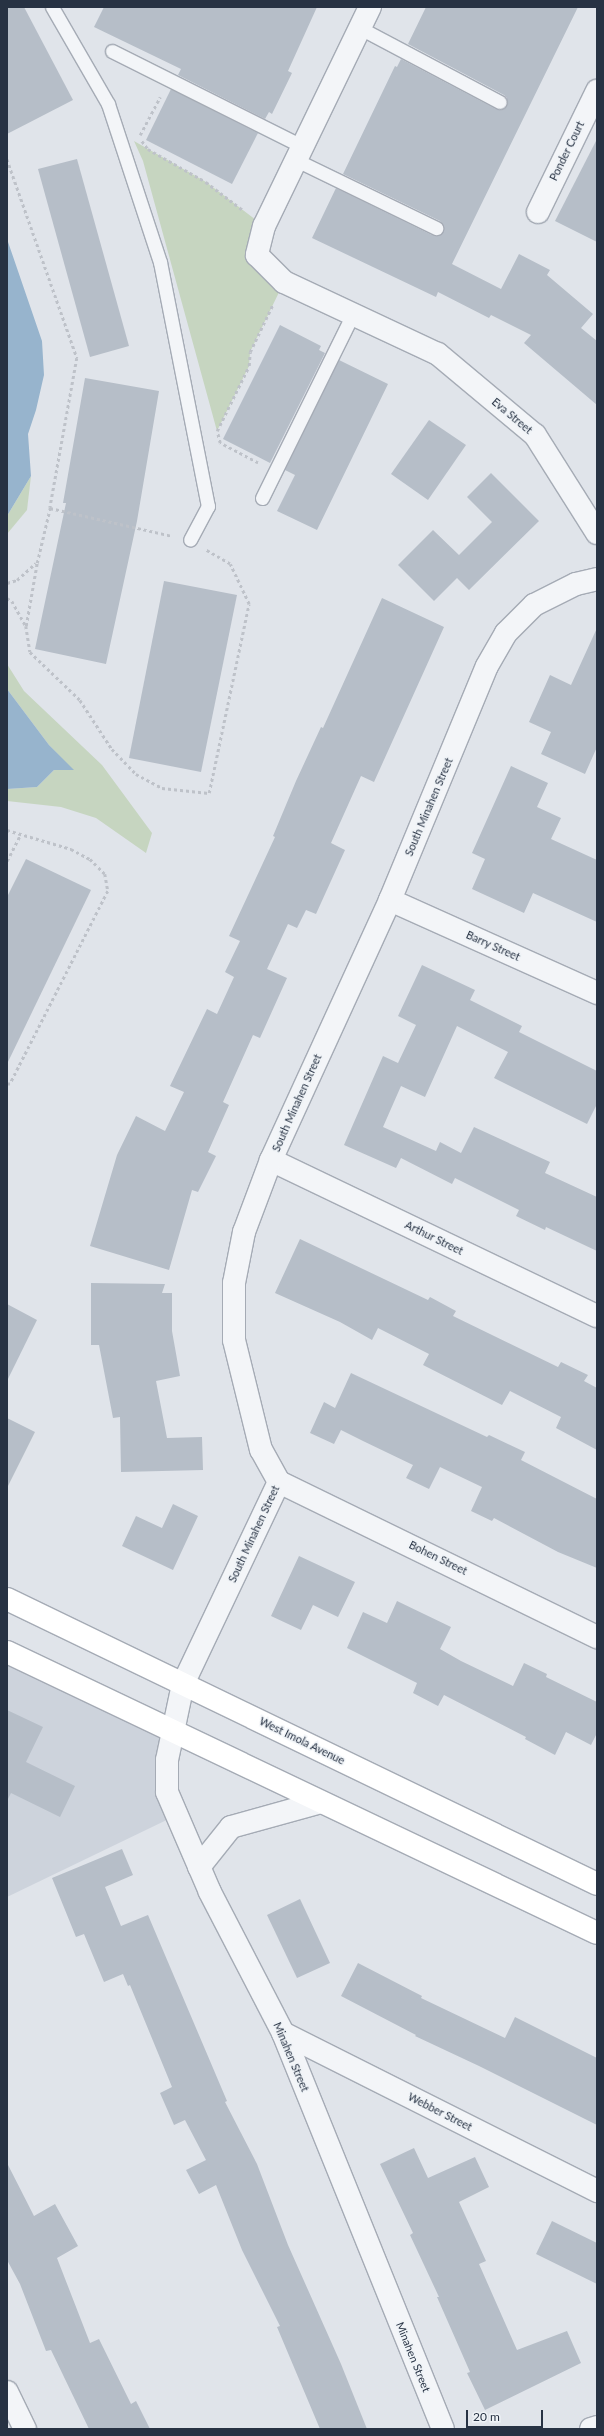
<!DOCTYPE html>
<html>
<head>
<meta charset="utf-8">
<style>
	body { margin:0 }
	#map { position:relative; width:604px; height:2436px; overflow:hidden; background:#e0e4ea; font-family:Lato,sans-serif }
	div>[style] { position:absolute }
	.built>* { inset:0; background:#cdd3dc }
	.green>* { inset:0; background:#c6d5c0 }
	.water>* { inset:0; background:#97b4cd }
	.building>* { inset:0; background:#b6bec8 }
	.path>* { height:2.5px; margin-top:-1.25px; transform-origin:0; background:repeating-linear-gradient(90deg,#bec2c9 0 3px,transparent 0 6px) }
	.roads { filter:drop-shadow(1px 0 #a5abb5) drop-shadow(-1px 0 #a5abb5) drop-shadow(0 1px #a5abb5) drop-shadow(0 -1px #a5abb5) }
	.service>* { height:13px; margin:-6.5px; padding:0 6.5px; transform-origin:6.5px; border-radius:6.5px; background:#f3f5f8 }
	.minor>* { height:22px; margin:-11px; padding:0 11px; transform-origin:11px; border-radius:11px; background:#f3f5f8 }
	.primary>* { height:22px; margin:-11px; padding:0 11px; transform-origin:11px; border-radius:11px; background:#fff }
	span { translate:-50% -50%; white-space:nowrap; text-align:center; line-height:1.15; -webkit-text-stroke:3px #eff3f7; paint-order:stroke }
	.street-label { font-size:11px; color:#273243 }
	.frame { position:absolute; inset:0; border:8px solid #273243; pointer-events:none }
	.scale { position:absolute; left:466px; top:2410px; width:77px; height:18px; box-sizing:border-box; border:2px solid #273243; border-top:0; padding-left:5px; font-size:12px; line-height:14px; white-space:nowrap; color:#273243; -webkit-text-stroke:3px #eff3f7; paint-order:stroke }
</style>
</head>
<body>
<div id="map">
	<div class="built">
		<div style="clip-path:polygon(7px 1652px,172px 1732px,177px 1815px,7px 1897px)"></div>
	</div>
	<div class="green">
		<div style="clip-path:polygon(134px 141px,206px 182px,264px 226px,258px 255px,284px 282px,250px 352px,249px 366px,217px 431px,143px 161px)"></div>
		<div style="clip-path:polygon(31px 476px,27px 510px,7px 534px,7px 516px)"></div>
		<div style="clip-path:polygon(7px 664px,24px 691px,102px 765px,152px 833px,146px 853px,96px 818px,61px 807px,7px 801px,7px 789px,37px 787px,54px 770px,73px 770px,49px 745px,7px 689px)"></div>
	</div>
	<div class="water">
		<div style="clip-path:polygon(7px 239px,42px 341px,44px 375px,36px 410px,28px 434px,31px 476px,7px 516px)"></div>
		<div style="clip-path:polygon(7px 689px,49px 745px,74px 770px,54px 770px,37px 787px,7px 789px)"></div>
	</div>
	<div class="building">
		<div style="clip-path:polygon(7px 7px,24px 7px,73px 100px,7px 134px)"></div>
		<div style="clip-path:polygon(104px 7px,317px 7px,288px 71px,292px 73px,272px 114px,269px 112px,265px 119px,178px 75px,181px 69px,94px 27px)"></div>
		<div style="clip-path:polygon(426px 7px,578px 7px,452px 264px,501px 289px,519px 254px,550px 270px,547px 275px,593px 314px,581px 328px,597px 341px,597px 405px,524px 343px,531px 335px,491px 315px,489px 318px,438px 292px,436px 297px,312px 238px,336px 188px,432px 235px,437px 236px,443px 232px,444px 227px,440px 221px,343px 174px,395px 66px,397px 67px,401px 59px,496px 109px,504px 109px,507px 105px,507px 98px,504px 95px,408px 44px)"></div>
		<div style="clip-path:polygon(171px 89px,258px 133px,232px 184px,146px 140px)"></div>
		<div style="clip-path:polygon(597px 139px,597px 242px,555px 221px)"></div>
		<div style="clip-path:polygon(77px 159px,129px 346px,90px 357px,38px 169px)"></div>
		<div style="clip-path:polygon(280px 325px,321px 346px,319px 350px,325px 353px,270px 463px,223px 439px)"></div>
		<div style="clip-path:polygon(339px 360px,388px 384px,317px 530px,277px 511px,295px 475px,285px 470px)"></div>
		<div style="clip-path:polygon(85px 378px,159px 391px,137px 521px,106px 664px,35px 649px,66px 503px,63px 503px)"></div>
		<div style="clip-path:polygon(429px 420px,466px 445px,428px 500px,391px 474px)"></div>
		<div style="clip-path:polygon(491px 473px,539px 521px,469px 590px,457px 578px,434px 601px,398px 565px,433px 530px,459px 555px,492px 522px,467px 497px)"></div>
		<div style="clip-path:polygon(164px 581px,237px 595px,201px 772px,129px 758px)"></div>
		<div style="clip-path:polygon(382px 598px,444px 627px,374px 782px,361px 776px,331px 843px,345px 850px,316px 914px,306px 910px,297px 928px,288px 924px,267px 969px,287px 978px,260px 1038px,253px 1035px,223px 1102px,229px 1105px,208px 1152px,216px 1156px,198px 1192px,192px 1190px,169px 1270px,90px 1246px,117px 1155px,136px 1116px,165px 1131px,184px 1092px,170px 1086px,207px 1009px,217px 1014px,234px 977px,225px 972px,240px 941px,229px 936px,275px 837px,273px 836px,296px 781px,321px 727px,323px 728px)"></div>
		<div style="clip-path:polygon(597px 628px,597px 747px,585px 774px,541px 754px,551px 732px,529px 722px,550px 675px,571px 685px)"></div>
		<div style="clip-path:polygon(511px 766px,548px 783px,537px 807px,561px 818px,551px 839px,597px 860px,597px 922px,533px 893px,524px 913px,472px 889px,485px 859px,472px 853px)"></div>
		<div style="clip-path:polygon(26px 859px,91px 890px,7px 1064px,7px 897px)"></div>
		<div style="clip-path:polygon(422px 965px,475px 990px,470px 1000px,522px 1026px,519px 1032px,597px 1071px,597px 1104px,587px 1124px,494px 1078px,508px 1052px,457px 1026px,425px 1097px,401px 1086px,383px 1127px,436px 1151px,440px 1142px,461px 1153px,474px 1127px,550px 1162px,545px 1173px,597px 1197px,597px 1251px,546px 1227px,545px 1230px,516px 1216px,519px 1210px,455px 1178px,452px 1184px,401px 1158px,396px 1168px,344px 1145px,383px 1056px,398px 1063px,416px 1025px,398px 1016px)"></div>
		<div style="clip-path:polygon(300px 1239px,428px 1300px,430px 1297px,456px 1311px,453px 1316px,558px 1367px,561px 1362px,588px 1375px,584px 1381px,597px 1388px,597px 1450px,556px 1428px,561px 1417px,510px 1391px,502px 1405px,423px 1365px,429px 1354px,378px 1328px,372px 1340px,340px 1322px,275px 1293px)"></div>
		<div style="clip-path:polygon(91px 1283px,165px 1284px,162px 1293px,172px 1293px,172px 1331px,180px 1376px,156px 1381px,167px 1438px,202px 1437px,203px 1470px,121px 1472px,120px 1417px,113px 1418px,99px 1345px,91px 1345px)"></div>
		<div style="clip-path:polygon(7px 1304px,37px 1320px,7px 1381px)"></div>
		<div style="clip-path:polygon(351px 1373px,487px 1437px,489px 1435px,525px 1452px,521px 1460px,597px 1499px,597px 1568px,558px 1552px,494px 1518px,492px 1521px,471px 1511px,482px 1487px,440px 1467px,429px 1489px,406px 1478px,413px 1465px,363px 1441px,341px 1430px,334px 1444px,310px 1433px,324px 1402px,335px 1408px)"></div>
		<div style="clip-path:polygon(7px 1418px,35px 1432px,7px 1488px)"></div>
		<div style="clip-path:polygon(173px 1504px,198px 1516px,173px 1570px,122px 1546px,136px 1516px,162px 1528px)"></div>
		<div style="clip-path:polygon(299px 1556px,355px 1582px,338px 1617px,313px 1605px,301px 1630px,271px 1616px)"></div>
		<div style="clip-path:polygon(397px 1601px,451px 1627px,440px 1649px,461px 1661px,513px 1686px,524px 1663px,547px 1674px,546px 1677px,597px 1702px,597px 1733px,591px 1745px,566px 1732px,555px 1755px,525px 1739px,526px 1737px,444px 1695px,438px 1706px,413px 1693px,417px 1683px,347px 1648px,363px 1612px,387px 1623px)"></div>
		<div style="clip-path:polygon(7px 1710px,43px 1727px,26px 1762px,75px 1786px,60px 1817px,11px 1793px,7px 1801px)"></div>
		<div style="clip-path:polygon(122px 1849px,133px 1875px,105px 1887px,121px 1926px,148px 1915px,227px 2101px,225px 2102px,257px 2164px,288px 2245px,341px 2364px,367px 2429px,320px 2429px,277px 2327px,280px 2326px,242px 2250px,216px 2185px,199px 2194px,186px 2170px,206px 2160px,185px 2120px,174px 2125px,160px 2093px,172px 2087px,130px 1985px,128px 1986px,123px 1974px,104px 1982px,84px 1934px,76px 1937px,52px 1878px)"></div>
		<div style="clip-path:polygon(300px 1899px,330px 1963px,297px 1978px,267px 1915px)"></div>
		<div style="clip-path:polygon(358px 1963px,422px 1996px,421px 1998px,505px 2038px,515px 2017px,597px 2058px,597px 2125px,479px 2066px,415px 2036px,416px 2035px,341px 1996px)"></div>
		<div style="clip-path:polygon(414px 2148px,428px 2178px,475px 2157px,489px 2187px,459px 2202px,486px 2261px,479px 2264px,517px 2350px,567px 2331px,581px 2363px,485px 2410px,467px 2373px,470px 2372px,437px 2297px,439px 2297px,410px 2235px,413px 2233px,380px 2164px)"></div>
		<div style="clip-path:polygon(7px 2163px,34px 2216px,55px 2204px,78px 2246px,57px 2258px,90px 2343px,99px 2339px,131px 2404px,136px 2401px,150px 2429px,89px 2429px,51px 2350px,46px 2351px,20px 2284px,7px 2260px)"></div>
		<div style="clip-path:polygon(552px 2221px,597px 2243px,597px 2284px,536px 2254px)"></div>
	</div>
	<div class="path">
		<div style="left:140px;top:135px;width:43px;rotate:-62.2deg"></div>
		<div style="left:142px;top:141px;width:10px;rotate:53deg"></div>
		<div style="left:148px;top:149px;width:67px;rotate:29.6deg"></div>
		<div style="left:206px;top:182px;width:48px;rotate:37.3deg"></div>
		<div style="left:7px;top:159px;width:211px;rotate:70.6deg"></div>
		<div style="left:77px;top:358px;width:152px;rotate:100.2deg"></div>
		<div style="left:50px;top:508px;width:125px;rotate:12.9deg"></div>
		<div style="left:258px;top:463px;width:43px;rotate:-152.2deg"></div>
		<div style="left:220px;top:443px;width:12px;rotate:-104deg"></div>
		<div style="left:217px;top:431px;width:72px;rotate:-63.8deg"></div>
		<div style="left:249px;top:366px;width:14px;rotate:-86deg"></div>
		<div style="left:250px;top:352px;width:53px;rotate:-64.4deg"></div>
		<div style="left:7px;top:583px;width:10px;rotate:-17deg"></div>
		<div style="left:17px;top:580px;width:25px;rotate:-42deg"></div>
		<div style="left:7px;top:598px;width:6px;rotate:31deg"></div>
		<div style="left:12px;top:601px;width:29px;rotate:61deg"></div>
		<div style="left:26px;top:626px;width:64px;rotate:-80.1deg"></div>
		<div style="left:37px;top:563px;width:57px;rotate:-76.7deg"></div>
		<div style="left:26px;top:626px;width:26px;rotate:81deg"></div>
		<div style="left:30px;top:652px;width:69px;rotate:43.8deg"></div>
		<div style="left:80px;top:700px;width:59px;rotate:56.9deg"></div>
		<div style="left:112px;top:749px;width:35px;rotate:46deg"></div>
		<div style="left:136px;top:774px;width:30px;rotate:28deg"></div>
		<div style="left:162px;top:788px;width:47px;rotate:6.1deg"></div>
		<div style="left:209px;top:793px;width:193px;rotate:-78.1deg"></div>
		<div style="left:249px;top:604px;width:44px;rotate:-115.4deg"></div>
		<div style="left:230px;top:564px;width:28px;rotate:-150deg"></div>
		<div style="left:7px;top:830px;width:67px;rotate:16.5deg"></div>
		<div style="left:71px;top:849px;width:21px;rotate:28deg"></div>
		<div style="left:90px;top:859px;width:21px;rotate:45deg"></div>
		<div style="left:105px;top:874px;width:17px;rotate:80deg"></div>
		<div style="left:108px;top:891px;width:216px;rotate:116.9deg"></div>
		<div style="left:10px;top:1084px;width:3px;rotate:180deg"></div>
		<div style="left:7px;top:861px;width:29px;rotate:-63deg"></div>
	</div>
	<div class="roads">
		<div class="service">
			<div style="left:52px;top:7px;width:112px;rotate:60deg"></div>
			<div style="left:108px;top:104px;width:166px;rotate:71.8deg"></div>
			<div style="left:160px;top:262px;width:249px;rotate:78.9deg"></div>
			<div style="left:208px;top:506px;width:38px;rotate:118deg"></div>
			<div style="left:360px;top:28px;width:158px;rotate:27.9deg"></div>
			<div style="left:112px;top:51px;width:212px;rotate:26.6deg"></div>
			<div style="left:296px;top:160px;width:156px;rotate:25.9deg"></div>
			<div style="left:262px;top:498px;width:205px;rotate:-63.7deg"></div>
		</div>
		<div class="minor">
			<div style="left:370px;top:7px;width:243px;rotate:115.8deg"></div>
			<div style="left:264px;top:226px;width:30px;rotate:104deg"></div>
			<div style="left:257px;top:255px;width:38px;rotate:45deg"></div>
			<div style="left:284px;top:282px;width:170px;rotate:25.1deg"></div>
			<div style="left:438px;top:354px;width:126px;rotate:39.9deg"></div>
			<div style="left:535px;top:435px;width:116px;rotate:57.7deg"></div>
			<div style="left:538px;top:212px;width:135px;rotate:-64deg"></div>
			<div style="left:390px;top:900px;width:227px;rotate:24.2deg"></div>
			<div style="left:271px;top:1160px;width:361px;rotate:25.6deg"></div>
			<div style="left:279px;top:1482px;width:354px;rotate:26deg"></div>
			<div style="left:199px;top:1867px;width:51px;rotate:-51.3deg"></div>
			<div style="left:231px;top:1827px;width:93px;rotate:-15.5deg"></div>
			<div style="left:283px;top:2033px;width:352px;rotate:26.7deg"></div>
			<div style="left:7px;top:2392px;width:41px;rotate:64.1deg"></div>
			<div style="left:443px;top:2429px;width:427px;rotate:-112deg"></div>
			<div style="left:283px;top:2033px;width:159px;rotate:-117.4deg"></div>
			<div style="left:210px;top:1892px;width:109px;rotate:-113.3deg"></div>
			<div style="left:167px;top:1792px;width:32px;rotate:-90deg"></div>
			<div style="left:167px;top:1760px;width:78px;rotate:-78.1deg"></div>
			<div style="left:183px;top:1684px;width:224px;rotate:-64.6deg"></div>
			<div style="left:279px;top:1482px;width:37px;rotate:-119deg"></div>
			<div style="left:261px;top:1450px;width:113px;rotate:-103.8deg"></div>
			<div style="left:234px;top:1340px;width:57px;rotate:-90deg"></div>
			<div style="left:234px;top:1283px;width:52px;rotate:-78.9deg"></div>
			<div style="left:244px;top:1232px;width:77px;rotate:-69.4deg"></div>
			<div style="left:271px;top:1160px;width:286px;rotate:-65.4deg"></div>
			<div style="left:390px;top:900px;width:253px;rotate:-67.5deg"></div>
			<div style="left:487px;top:666px;width:38px;rotate:-60deg"></div>
			<div style="left:506px;top:633px;width:40px;rotate:-45deg"></div>
			<div style="left:534px;top:605px;width:47px;rotate:-26.6deg"></div>
			<div style="left:576px;top:584px;width:22px;rotate:-13deg"></div>
			<div style="left:591px;top:2429px;width:6px;rotate:-18deg"></div>
		</div>
		<div class="primary">
			<div style="left:7px;top:1599px;width:655px;rotate:25.78deg"></div>
			<div style="left:7px;top:1652px;width:653px;rotate:25.47deg"></div>
		</div>
	</div>
	<div class="street-label">
		<span style="left:567px;top:151px;rotate:-64deg">Ponder Court</span>
		<span style="left:512px;top:416px;rotate:40deg">Eva Street</span>
		<span style="left:429px;top:807px;rotate:-67deg">South Minahen Street</span>
		<span style="left:493px;top:946px;rotate:24deg">Barry Street</span>
		<span style="left:297px;top:1103px;rotate:-66deg">South Minahen Street</span>
		<span style="left:434px;top:1238px;rotate:26deg">Arthur Street</span>
		<span style="left:254px;top:1534px;rotate:-65deg">South Minahen Street</span>
		<span style="left:438px;top:1558px;rotate:26deg">Bohen Street</span>
		<span style="left:302px;top:1741px;rotate:26deg">West Imola Avenue</span>
		<span style="left:291px;top:2057px;rotate:67deg">Minahen Street</span>
		<span style="left:440px;top:2112px;rotate:27deg">Webber Street</span>
		<span style="left:413px;top:2357px;rotate:68deg">Minahen Street</span>
	</div>
	<div class="frame"></div>
	<div class="scale">20 m</div>
</div>
</body>
</html>
